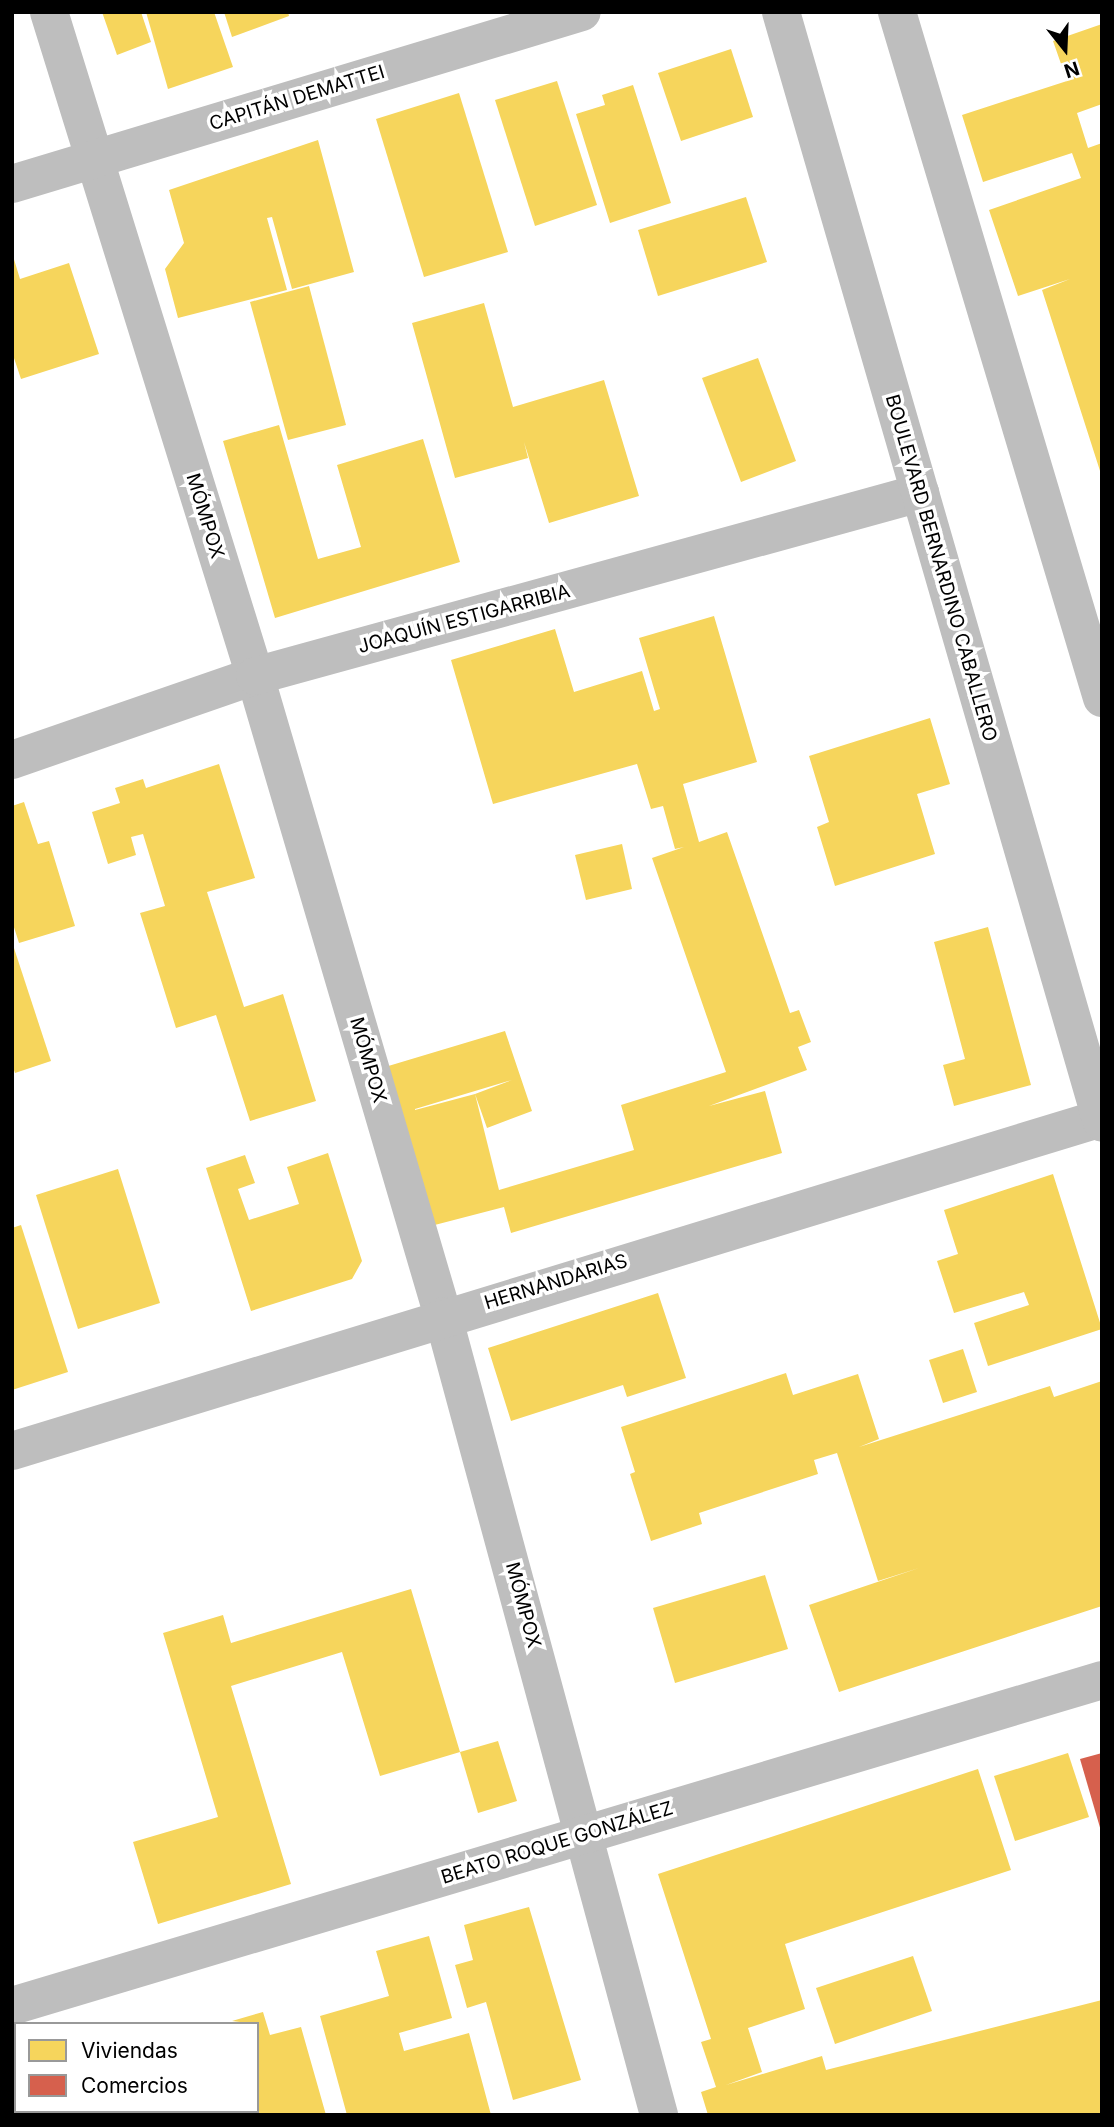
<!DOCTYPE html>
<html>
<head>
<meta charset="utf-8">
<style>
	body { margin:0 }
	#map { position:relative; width:1114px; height:2127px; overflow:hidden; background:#fff; font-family:Inter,sans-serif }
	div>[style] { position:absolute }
	.homes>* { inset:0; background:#f6d55c }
	.shops>* { inset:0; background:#d6604d }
	.minor>* { height:38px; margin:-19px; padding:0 19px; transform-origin:19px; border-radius:19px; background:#bebebe }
	.major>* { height:38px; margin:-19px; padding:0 19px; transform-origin:19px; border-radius:19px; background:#bebebe }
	span { translate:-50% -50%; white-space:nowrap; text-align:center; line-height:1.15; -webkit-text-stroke:7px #fff; paint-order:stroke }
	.street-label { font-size:19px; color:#000 }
	.frame { position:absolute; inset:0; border:14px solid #000; pointer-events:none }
	.legend { position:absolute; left:14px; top:2022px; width:245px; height:91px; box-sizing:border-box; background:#fff; border:2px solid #999; margin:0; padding:9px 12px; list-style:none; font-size:21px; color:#000 }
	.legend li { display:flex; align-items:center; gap:14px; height:35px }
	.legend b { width:35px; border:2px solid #999 }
	.north { position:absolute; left:1030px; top:14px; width:70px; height:70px; -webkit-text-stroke:5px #fff; paint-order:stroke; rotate:162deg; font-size:19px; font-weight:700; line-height:28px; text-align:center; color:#000 }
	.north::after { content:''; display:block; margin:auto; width:24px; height:32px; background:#000; clip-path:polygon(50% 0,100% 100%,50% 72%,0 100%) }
</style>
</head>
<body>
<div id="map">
	<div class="homes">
		<div style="clip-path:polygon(102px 12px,141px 12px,151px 42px,117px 55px)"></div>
		<div style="clip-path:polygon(146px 12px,214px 12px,233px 67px,168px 89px)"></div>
		<div style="clip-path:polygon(224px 12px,288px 12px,289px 16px,232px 37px)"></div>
		<div style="clip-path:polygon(1102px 24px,1102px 104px,1077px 113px,1088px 148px,1102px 143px,1101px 474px,1042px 290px,1070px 279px,1018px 296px,989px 210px,1081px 178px,1072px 153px,983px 182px,962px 115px,1067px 81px,1053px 41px)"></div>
		<div style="clip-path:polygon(731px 49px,753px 117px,681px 141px,658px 73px)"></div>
		<div style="clip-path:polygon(557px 81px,597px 205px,535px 226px,495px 100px)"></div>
		<div style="clip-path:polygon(633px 85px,671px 203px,610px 223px,576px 114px,605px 105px,602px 95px)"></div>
		<div style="clip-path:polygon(459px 93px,508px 252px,424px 277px,376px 119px)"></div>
		<div style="clip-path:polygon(318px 140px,354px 272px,292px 289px,272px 217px,267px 218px,287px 290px,178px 318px,165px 269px,184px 243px,169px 190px)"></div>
		<div style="clip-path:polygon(746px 197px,767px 262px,658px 296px,638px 230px)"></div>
		<div style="clip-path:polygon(13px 256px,20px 279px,69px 263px,99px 354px,21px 379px,12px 352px)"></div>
		<div style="clip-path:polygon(309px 286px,346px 425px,288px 440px,250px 302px)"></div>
		<div style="clip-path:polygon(484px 303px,513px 407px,604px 380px,639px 496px,549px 523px,524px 442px,528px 458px,455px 478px,412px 323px)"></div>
		<div style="clip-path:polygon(758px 358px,796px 461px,741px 482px,702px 378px)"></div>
		<div style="clip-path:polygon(279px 425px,318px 559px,361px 547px,337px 465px,423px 439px,460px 562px,275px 618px,223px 441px)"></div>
		<div style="clip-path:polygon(evenodd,714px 616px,757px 762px,683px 784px,699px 842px,727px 832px,790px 1013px,799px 1010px,811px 1042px,798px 1047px,807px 1070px,709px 1106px,765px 1091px,782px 1153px,511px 1233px,504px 1207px,427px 1227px,385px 1067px,505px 1031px,532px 1111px,487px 1128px,475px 1094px,499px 1190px,634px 1150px,621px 1105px,726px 1072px,652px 858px,684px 847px,675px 849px,663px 806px,651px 809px,637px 764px,493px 804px,451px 660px,555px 629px,574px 692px,642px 671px,654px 711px,660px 709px,639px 638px,714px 616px,512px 1080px,475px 1094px,415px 1110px,415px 1109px,512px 1080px)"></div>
		<div style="clip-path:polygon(930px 718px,950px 784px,917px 794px,935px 854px,835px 886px,817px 827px,829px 822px,809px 756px)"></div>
		<div style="clip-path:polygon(219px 764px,255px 878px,207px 892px,244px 1007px,283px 994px,316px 1101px,250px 1121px,216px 1015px,176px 1028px,140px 913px,165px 906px,143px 834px,131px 837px,136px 855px,108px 864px,92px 812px,120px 803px,115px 788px,143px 779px,146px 788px)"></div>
		<div style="clip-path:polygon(24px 802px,38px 844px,49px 841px,75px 926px,19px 943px,12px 921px,12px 806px)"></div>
		<div style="clip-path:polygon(622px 844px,632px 889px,586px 900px,575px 855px)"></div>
		<div style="clip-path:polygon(988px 927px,1031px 1085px,954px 1106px,943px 1065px,965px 1059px,934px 942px)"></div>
		<div style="clip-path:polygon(12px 942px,51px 1061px,15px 1073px,12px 1064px)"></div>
		<div style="clip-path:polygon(328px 1153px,362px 1261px,352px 1279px,251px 1311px,206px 1168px,245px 1155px,255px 1183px,238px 1189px,249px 1220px,299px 1204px,287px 1167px)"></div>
		<div style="clip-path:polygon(118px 1169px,160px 1303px,78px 1329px,36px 1195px)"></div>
		<div style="clip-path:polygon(1053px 1174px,1102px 1329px,988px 1366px,974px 1323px,1029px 1305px,1024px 1292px,954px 1313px,937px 1261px,958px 1254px,944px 1210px)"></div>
		<div style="clip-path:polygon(21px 1225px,68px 1372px,12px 1390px,12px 1228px)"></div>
		<div style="clip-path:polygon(658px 1293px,686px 1378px,627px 1397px,623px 1385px,511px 1421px,488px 1348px)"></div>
		<div style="clip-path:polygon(963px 1349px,977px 1392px,943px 1403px,929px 1360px)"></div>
		<div style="clip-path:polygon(786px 1373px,793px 1395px,858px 1374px,879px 1439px,859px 1447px,1050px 1386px,1054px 1397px,1102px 1381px,1102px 1606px,839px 1692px,809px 1605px,919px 1568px,878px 1581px,837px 1453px,814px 1460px,818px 1474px,699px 1513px,702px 1524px,651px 1541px,630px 1474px,635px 1472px,621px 1427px)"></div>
		<div style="clip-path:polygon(765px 1575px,788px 1649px,675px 1683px,653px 1608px)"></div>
		<div style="clip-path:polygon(411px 1589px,460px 1752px,380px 1776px,342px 1652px,231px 1686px,291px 1884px,158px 1924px,133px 1842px,218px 1817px,163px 1633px,223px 1615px,231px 1643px)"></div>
		<div style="clip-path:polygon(498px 1741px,517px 1801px,478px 1813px,460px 1752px)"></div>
		<div style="clip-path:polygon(1068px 1753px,1089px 1817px,1015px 1841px,994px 1776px)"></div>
		<div style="clip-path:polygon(978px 1769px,1011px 1870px,785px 1944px,805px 2009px,748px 2028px,762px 2072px,726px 2085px,822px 2056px,826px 2070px,1102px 2000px,1102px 2115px,708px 2115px,701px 2092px,716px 2087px,701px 2042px,711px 2039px,658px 1874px)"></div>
		<div style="clip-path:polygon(529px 1907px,581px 2080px,513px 2100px,486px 2002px,467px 2008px,455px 1965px,473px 1960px,464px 1925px)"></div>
		<div style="clip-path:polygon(429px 1936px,452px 2018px,399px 2033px,404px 2051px,469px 2033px,491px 2115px,347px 2115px,320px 2016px,389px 1996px,376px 1951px)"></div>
		<div style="clip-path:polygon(913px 1956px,932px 2011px,835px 2044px,816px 1988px)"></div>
		<div style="clip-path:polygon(263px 2012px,270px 2035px,301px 2027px,326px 2115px,223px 2115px,222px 2111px,257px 2111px,257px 2024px,232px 2021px)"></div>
		<div style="clip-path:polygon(16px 2087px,16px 2111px,32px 2115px,12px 2115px)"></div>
	</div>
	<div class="shops">
		<div style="clip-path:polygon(1102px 1753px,1102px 1831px,1101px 1831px,1080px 1759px)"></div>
	</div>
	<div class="minor">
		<div style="left:49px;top:12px;width:695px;rotate:72.76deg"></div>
		<div style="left:255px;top:676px;width:667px;rotate:73.63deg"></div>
		<div style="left:443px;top:1316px;width:828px;rotate:74.87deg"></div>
		<div style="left:12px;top:184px;width:595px;rotate:-16.79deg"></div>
		<div style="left:12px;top:760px;width:257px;rotate:-19.1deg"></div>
		<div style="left:255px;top:676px;width:690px;rotate:-15.39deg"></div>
		<div style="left:12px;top:1451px;width:1140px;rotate:-16.99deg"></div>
		<div style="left:12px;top:2006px;width:1138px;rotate:-16.65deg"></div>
	</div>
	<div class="major">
		<div style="left:781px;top:12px;width:1156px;rotate:73.88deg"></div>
		<div style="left:897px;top:12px;width:716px;rotate:73.36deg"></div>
	</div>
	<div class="street-label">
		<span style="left:297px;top:98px;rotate:-17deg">CAPITÁN DEMATTEI</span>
		<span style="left:205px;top:516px;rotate:73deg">MÓMPOX</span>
		<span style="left:941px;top:568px;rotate:74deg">BOULEVARD BERNARDINO CABALLERO</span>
		<span style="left:464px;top:619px;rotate:-15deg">JOAQUÍN ESTIGARRIBIA</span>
		<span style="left:368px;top:1060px;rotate:74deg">MÓMPOX</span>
		<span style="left:556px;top:1282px;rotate:-17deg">HERNANDARIAS</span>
		<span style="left:523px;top:1605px;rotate:75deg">MÓMPOX</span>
		<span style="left:557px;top:1843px;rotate:-17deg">BEATO ROQUE GONZÁLEZ</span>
	</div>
	<div class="frame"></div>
	<ul class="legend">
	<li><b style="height:19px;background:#f6d55c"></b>Viviendas</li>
	<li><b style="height:19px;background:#d6604d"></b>Comercios</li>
	</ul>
	<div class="north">N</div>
</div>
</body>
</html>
